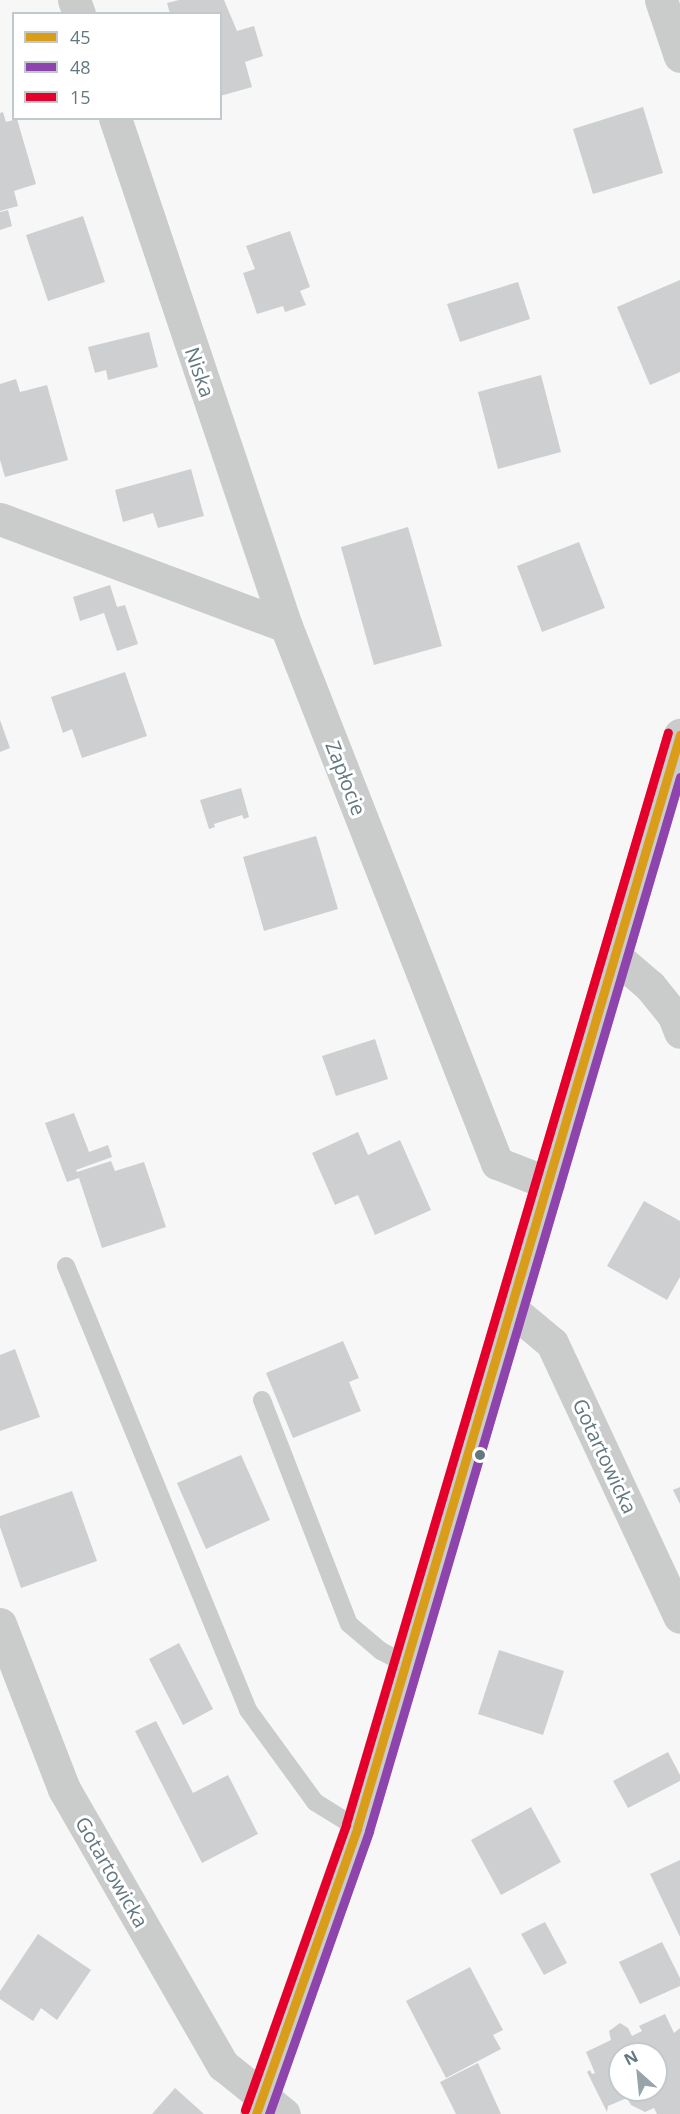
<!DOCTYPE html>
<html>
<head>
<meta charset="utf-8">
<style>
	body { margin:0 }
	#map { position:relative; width:680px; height:2114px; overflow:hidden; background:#f7f7f7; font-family:"Open Sans",sans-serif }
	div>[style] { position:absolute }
	.building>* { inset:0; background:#cdcfd0 }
	.service>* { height:18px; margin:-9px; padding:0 9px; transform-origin:9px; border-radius:9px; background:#cacccc }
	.minor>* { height:33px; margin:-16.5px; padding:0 16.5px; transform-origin:16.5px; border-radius:16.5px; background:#cacccc }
	.tertiary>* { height:33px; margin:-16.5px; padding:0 16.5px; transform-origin:16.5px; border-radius:16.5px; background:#cacccc }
	.bus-1>* { height:9px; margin:-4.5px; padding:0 4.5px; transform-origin:4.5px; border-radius:4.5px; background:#d99d1a }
	.bus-2>* { height:9px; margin:-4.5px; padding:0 4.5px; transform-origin:4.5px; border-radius:4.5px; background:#8e44ad }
	.bus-3>* { height:9px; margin:-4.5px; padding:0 4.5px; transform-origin:4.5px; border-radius:4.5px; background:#e4002b }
	.dots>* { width:16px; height:16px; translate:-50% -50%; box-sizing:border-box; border:3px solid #fff; border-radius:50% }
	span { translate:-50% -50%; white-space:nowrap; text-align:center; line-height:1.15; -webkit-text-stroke:6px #fff; paint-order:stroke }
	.street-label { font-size:20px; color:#637881 }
	.legend { position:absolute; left:12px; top:12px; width:210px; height:108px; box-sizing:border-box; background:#fff; border:2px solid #c1c9cd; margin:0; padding:8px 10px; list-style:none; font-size:18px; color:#637881 }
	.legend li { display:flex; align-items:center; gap:12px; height:30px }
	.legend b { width:30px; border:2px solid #c1c9cd }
	.north { position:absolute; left:608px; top:2042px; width:60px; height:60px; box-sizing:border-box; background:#fff; border:2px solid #c1c9cd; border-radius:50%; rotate:333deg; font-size:16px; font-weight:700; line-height:24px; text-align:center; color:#637881 }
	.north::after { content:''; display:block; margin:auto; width:21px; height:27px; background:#97a4aa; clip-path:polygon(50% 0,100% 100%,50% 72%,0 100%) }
</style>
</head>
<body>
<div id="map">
	<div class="building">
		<div style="clip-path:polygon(179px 0,224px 0,237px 31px,254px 26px,263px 56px,245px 62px,252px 87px,220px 96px,220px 14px,170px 14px,167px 3px)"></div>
		<div style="clip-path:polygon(643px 107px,663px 173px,593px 194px,573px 129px)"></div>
		<div style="clip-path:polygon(3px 112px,6px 122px,17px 119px,36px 184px,14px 191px,18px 206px,0 211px,0 113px)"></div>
		<div style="clip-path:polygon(8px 210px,12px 226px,0 230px,0 212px)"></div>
		<div style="clip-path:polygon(83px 216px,105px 282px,48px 301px,26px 235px)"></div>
		<div style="clip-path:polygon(290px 231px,310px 287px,300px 291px,306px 305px,285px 312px,283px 306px,257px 314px,243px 273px,255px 269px,246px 246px)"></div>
		<div style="clip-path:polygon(680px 280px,680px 372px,650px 385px,617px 307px)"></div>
		<div style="clip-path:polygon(518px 282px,530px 319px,460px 342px,447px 304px)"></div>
		<div style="clip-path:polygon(149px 332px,158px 367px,108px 380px,106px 370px,95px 373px,88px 347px)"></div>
		<div style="clip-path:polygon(541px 375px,561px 452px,498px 469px,478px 392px)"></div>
		<div style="clip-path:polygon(16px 379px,20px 392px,47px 385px,68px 460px,5px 477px,0 460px,0 384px)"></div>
		<div style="clip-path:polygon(191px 469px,204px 516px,158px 528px,153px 513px,123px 522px,115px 490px)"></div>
		<div style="clip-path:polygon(408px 527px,442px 646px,374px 665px,341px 547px)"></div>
		<div style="clip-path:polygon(579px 542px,605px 608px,542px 632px,517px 566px)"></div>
		<div style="clip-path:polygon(110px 585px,117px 607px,125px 605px,138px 644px,117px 651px,104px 613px,80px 621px,73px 597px)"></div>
		<div style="clip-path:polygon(125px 672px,147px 736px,82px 758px,72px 729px,63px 733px,51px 697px)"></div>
		<div style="clip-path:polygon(0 720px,10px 748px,0 752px)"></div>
		<div style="clip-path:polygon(241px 788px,249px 817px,244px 819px,242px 815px,214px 824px,215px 827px,209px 829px,200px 800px)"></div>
		<div style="clip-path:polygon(316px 836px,338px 909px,264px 931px,243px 857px)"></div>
		<div style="clip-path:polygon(375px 1039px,388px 1079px,336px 1096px,322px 1056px)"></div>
		<div style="clip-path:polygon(74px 1113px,89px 1152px,108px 1145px,112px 1157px,76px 1170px,77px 1172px,111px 1161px,115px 1171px,144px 1162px,166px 1227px,102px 1248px,79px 1178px,67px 1182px,45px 1123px)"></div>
		<div style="clip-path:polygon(358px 1132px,368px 1155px,400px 1140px,431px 1210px,375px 1235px,358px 1195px,335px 1205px,312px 1153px)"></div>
		<div style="clip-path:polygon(644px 1201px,680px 1221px,680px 1277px,667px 1300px,607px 1266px)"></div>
		<div style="clip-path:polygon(343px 1341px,359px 1378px,349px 1382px,361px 1411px,293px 1438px,266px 1373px)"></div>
		<div style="clip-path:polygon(15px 1349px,40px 1417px,0 1431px,0 1355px)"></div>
		<div style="clip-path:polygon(241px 1455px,270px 1520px,206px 1549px,177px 1483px)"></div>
		<div style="clip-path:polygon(680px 1487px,680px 1504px,673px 1490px)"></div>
		<div style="clip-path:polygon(72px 1491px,97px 1561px,21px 1588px,0 1527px,0 1516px)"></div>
		<div style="clip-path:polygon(179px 1643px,213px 1709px,183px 1725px,149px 1659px)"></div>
		<div style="clip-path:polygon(499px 1650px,564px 1671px,543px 1735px,478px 1714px)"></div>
		<div style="clip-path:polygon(156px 1721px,193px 1793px,228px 1775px,258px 1834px,202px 1863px,135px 1731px)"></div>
		<div style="clip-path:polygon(668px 1752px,680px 1775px,680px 1781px,628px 1808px,613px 1781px)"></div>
		<div style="clip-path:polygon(531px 1807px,561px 1862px,501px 1895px,471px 1840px)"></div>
		<div style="clip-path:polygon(680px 1860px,680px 1937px,650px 1874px)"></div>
		<div style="clip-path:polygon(545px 1922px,567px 1963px,544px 1975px,521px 1934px)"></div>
		<div style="clip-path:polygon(38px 1934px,91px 1970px,57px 2020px,41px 2008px,33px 2021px,0 1999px,0 1991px)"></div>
		<div style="clip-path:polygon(662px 1942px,680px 1978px,680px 1986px,640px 2004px,619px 1962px)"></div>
		<div style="clip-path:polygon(470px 1967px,503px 2030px,493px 2035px,501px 2049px,446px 2078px,406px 2001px)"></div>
		<div style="clip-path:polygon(evenodd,665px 2014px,674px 2033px,680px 2028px,680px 2114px,657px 2114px,654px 2108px,645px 2112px,631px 2105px,627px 2098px,608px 2106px,607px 2112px,587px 2072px,590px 2070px,592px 2074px,595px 2073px,586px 2052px,611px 2040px,609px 2031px,620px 2023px,628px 2028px,632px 2036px,642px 2031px,639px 2026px,665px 2014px,620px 2054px,656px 2054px,656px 2090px,620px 2090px,620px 2054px)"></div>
		<div style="clip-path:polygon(478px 2063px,501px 2114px,456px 2114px,440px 2082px)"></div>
		<div style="clip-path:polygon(175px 2088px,204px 2114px,152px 2114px)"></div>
	</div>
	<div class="service">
		<div style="left:66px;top:1266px;width:480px;rotate:67.7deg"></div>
		<div style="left:248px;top:1710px;width:114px;rotate:53.9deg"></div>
		<div style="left:315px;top:1802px;width:49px;rotate:31.8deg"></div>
		<div style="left:262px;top:1400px;width:240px;rotate:68.8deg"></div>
		<div style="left:349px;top:1624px;width:42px;rotate:40.2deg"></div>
		<div style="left:381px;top:1651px;width:27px;rotate:28deg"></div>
	</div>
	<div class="minor">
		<div style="left:74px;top:0;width:15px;rotate:70deg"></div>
		<div style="left:661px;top:0;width:59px;rotate:71.3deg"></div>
		<div style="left:115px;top:118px;width:536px;rotate:71.4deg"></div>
		<div style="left:286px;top:626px;width:577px;rotate:68.55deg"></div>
		<div style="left:497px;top:1163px;width:55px;rotate:21.4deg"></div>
		<div style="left:0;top:519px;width:305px;rotate:20.5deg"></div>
		<div style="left:615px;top:956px;width:46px;rotate:40.6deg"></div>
		<div style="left:650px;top:986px;width:38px;rotate:51deg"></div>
		<div style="left:674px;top:1016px;width:17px;rotate:69deg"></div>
		<div style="left:511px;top:1309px;width:53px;rotate:39.7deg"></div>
		<div style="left:552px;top:1343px;width:302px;rotate:65deg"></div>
		<div style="left:0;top:1624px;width:177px;rotate:68.8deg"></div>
		<div style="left:64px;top:1789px;width:319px;rotate:60.1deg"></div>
		<div style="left:223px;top:2065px;width:78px;rotate:38.8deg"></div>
	</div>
	<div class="tertiary">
		<div style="left:256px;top:2114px;width:303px;rotate:-70.5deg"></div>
		<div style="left:357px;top:1828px;width:1140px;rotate:-73.54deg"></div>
	</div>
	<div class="bus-1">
		<div style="left:256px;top:2114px;width:303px;rotate:-70.5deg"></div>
		<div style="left:357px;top:1828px;width:1140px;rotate:-73.54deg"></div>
	</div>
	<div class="bus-2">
		<div style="left:269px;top:2114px;width:300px;rotate:-70.5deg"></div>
		<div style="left:369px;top:1831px;width:1099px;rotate:-73.56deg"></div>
	</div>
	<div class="bus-3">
		<div style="left:245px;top:2110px;width:303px;rotate:-70.5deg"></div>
		<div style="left:346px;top:1824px;width:1138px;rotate:-73.57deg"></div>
	</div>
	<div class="dots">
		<div style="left:480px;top:1455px;background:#637881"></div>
	</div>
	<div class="street-label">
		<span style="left:200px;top:372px;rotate:71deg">Niska</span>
		<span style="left:346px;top:778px;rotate:69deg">Zapłocie</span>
		<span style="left:605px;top:1456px;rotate:65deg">Gotartowicka</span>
		<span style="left:112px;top:1872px;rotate:60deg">Gotartowicka</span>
	</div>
	<ul class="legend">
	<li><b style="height:8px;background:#d99d1a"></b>45</li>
	<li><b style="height:8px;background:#8e44ad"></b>48</li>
	<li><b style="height:8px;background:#e4002b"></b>15</li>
	</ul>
	<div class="north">N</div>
</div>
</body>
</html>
